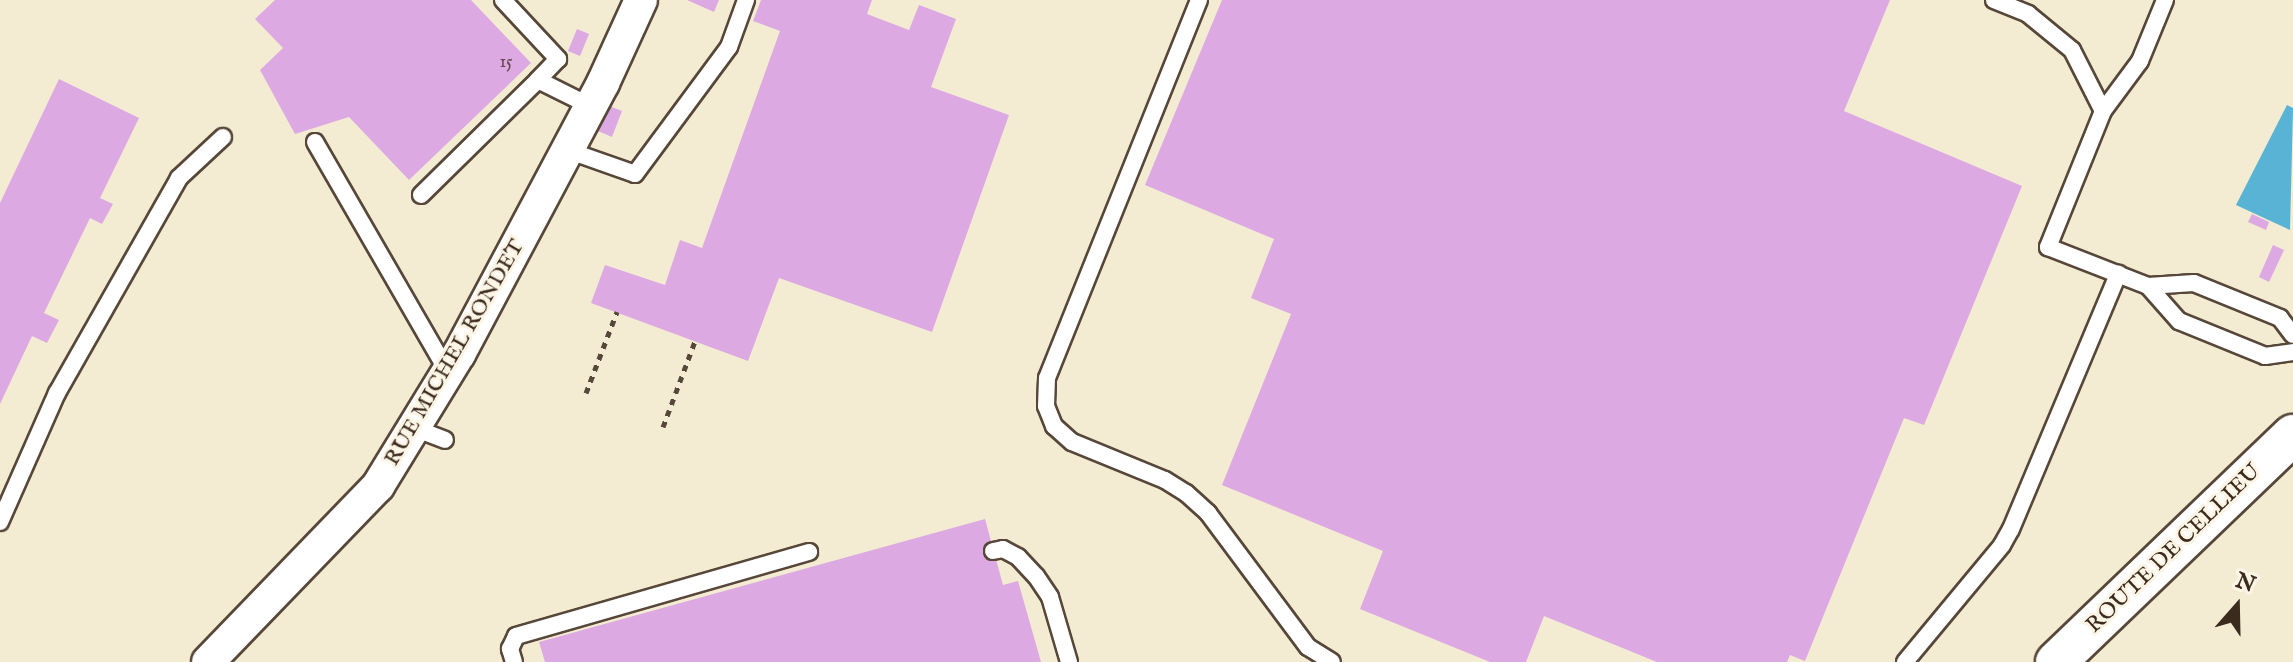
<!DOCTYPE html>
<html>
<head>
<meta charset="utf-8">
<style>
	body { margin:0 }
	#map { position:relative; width:2293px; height:662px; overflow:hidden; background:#f3ecd3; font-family:"IM FELL English",serif }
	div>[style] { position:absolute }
	.water>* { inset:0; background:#58b3d5 }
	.building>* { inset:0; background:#dda9e3 }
	.path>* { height:5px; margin-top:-2.5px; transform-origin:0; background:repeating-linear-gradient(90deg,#574739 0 6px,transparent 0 12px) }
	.roads { filter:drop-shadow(2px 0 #574739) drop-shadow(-2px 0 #574739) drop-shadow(0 2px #574739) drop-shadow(0 -2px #574739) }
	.service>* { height:16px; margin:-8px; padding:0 8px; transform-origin:8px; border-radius:8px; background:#fff }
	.minor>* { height:32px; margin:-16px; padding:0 16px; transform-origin:16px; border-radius:16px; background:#fff }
	.tertiary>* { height:40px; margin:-20px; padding:0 20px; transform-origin:20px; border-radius:20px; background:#fff }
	span { translate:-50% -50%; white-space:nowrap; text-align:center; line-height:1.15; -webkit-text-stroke:6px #fcf5e5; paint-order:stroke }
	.number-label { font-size:18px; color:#644a4f }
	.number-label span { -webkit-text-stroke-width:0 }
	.street-label { font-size:22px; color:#3b2a1e }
	.north { position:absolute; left:2197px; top:566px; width:80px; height:80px; -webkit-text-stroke:6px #fcf5e5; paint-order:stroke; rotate:20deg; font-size:22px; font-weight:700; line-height:32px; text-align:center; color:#3b2a1e }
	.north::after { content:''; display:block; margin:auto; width:28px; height:36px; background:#3b2a1e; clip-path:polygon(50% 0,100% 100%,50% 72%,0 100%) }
</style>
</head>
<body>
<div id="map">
	<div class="water">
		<div style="clip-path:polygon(2287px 105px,2293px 108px,2290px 230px,2236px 205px)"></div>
	</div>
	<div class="building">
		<div style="clip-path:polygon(275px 0,471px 0,531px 63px,409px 180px,349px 117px,295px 134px,260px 70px,283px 48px,255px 19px)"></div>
		<div style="clip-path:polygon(687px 0,719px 0,714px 12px)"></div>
		<div style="clip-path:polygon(761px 0,872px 0,867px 14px,909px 30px,919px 5px,956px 19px,931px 87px,1009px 115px,932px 332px,779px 278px,748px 361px,591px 303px,605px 265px,665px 285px,680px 240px,702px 248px,780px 31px,753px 21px)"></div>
		<div style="clip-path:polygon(1222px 0,1890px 0,1844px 111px,2022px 186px,1924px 425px,1904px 418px,1805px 661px,1790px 655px,1787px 662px,1657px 662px,1544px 616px,1526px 662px,1490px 662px,1360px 609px,1383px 551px,1222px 485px,1291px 314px,1251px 298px,1274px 239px,1145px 185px)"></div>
		<div style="clip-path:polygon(577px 29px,589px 34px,580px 56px,568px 51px)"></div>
		<div style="clip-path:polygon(59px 79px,139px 118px,100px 198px,113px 204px,102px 224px,90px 218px,44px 313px,59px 320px,47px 343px,32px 336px,0 404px,0 203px)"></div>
		<div style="clip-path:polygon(609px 106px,622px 111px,612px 137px,598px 131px)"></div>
		<div style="clip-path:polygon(2252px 214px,2269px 222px,2266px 230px,2248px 222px)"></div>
		<div style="clip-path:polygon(2273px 245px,2284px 250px,2269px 282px,2259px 277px)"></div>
		<div style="clip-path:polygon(985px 519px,1003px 585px,1018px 581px,1041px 662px,545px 662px,539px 642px)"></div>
	</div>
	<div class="path">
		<div style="left:586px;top:393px;width:87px;rotate:-69.1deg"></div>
		<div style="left:663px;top:427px;width:92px;rotate:-69.6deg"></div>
	</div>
	<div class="roads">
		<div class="service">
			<div style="left:503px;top:0;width:81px;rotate:47deg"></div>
			<div style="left:558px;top:59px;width:29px;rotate:134deg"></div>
			<div style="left:1199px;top:0;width:407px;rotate:111.9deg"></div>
			<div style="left:1047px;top:378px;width:28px;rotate:92deg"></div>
			<div style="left:1046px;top:406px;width:22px;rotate:68deg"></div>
			<div style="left:1054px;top:426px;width:24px;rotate:42deg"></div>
			<div style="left:1072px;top:442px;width:100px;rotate:22.2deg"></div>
			<div style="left:1165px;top:480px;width:25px;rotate:32deg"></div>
			<div style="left:1186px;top:493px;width:30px;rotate:42deg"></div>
			<div style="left:1208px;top:513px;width:167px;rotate:53.3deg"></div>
			<div style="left:1308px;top:647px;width:28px;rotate:32deg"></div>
			<div style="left:1994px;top:0;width:37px;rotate:22deg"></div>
			<div style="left:2028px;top:14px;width:57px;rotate:39.3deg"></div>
			<div style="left:2072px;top:50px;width:68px;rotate:63.1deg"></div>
			<div style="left:2165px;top:0;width:66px;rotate:112.3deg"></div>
			<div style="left:2140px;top:61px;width:62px;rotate:126.5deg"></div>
			<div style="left:2103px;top:111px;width:147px;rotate:112deg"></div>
			<div style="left:2048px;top:247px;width:107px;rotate:21.3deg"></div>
			<div style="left:2148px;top:286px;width:46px;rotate:-3.7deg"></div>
			<div style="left:2194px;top:283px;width:93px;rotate:22.1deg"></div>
			<div style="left:2280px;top:318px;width:21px;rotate:53deg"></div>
			<div style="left:315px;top:142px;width:266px;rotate:60deg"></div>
			<div style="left:567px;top:150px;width:72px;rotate:19.4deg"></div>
			<div style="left:635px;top:174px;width:158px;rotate:-53.5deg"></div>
			<div style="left:729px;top:47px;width:50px;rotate:-70.1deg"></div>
			<div style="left:421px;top:195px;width:164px;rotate:-44.5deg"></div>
			<div style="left:538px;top:80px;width:58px;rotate:26.6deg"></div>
			<div style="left:2148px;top:286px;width:47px;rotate:48.5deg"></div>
			<div style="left:2179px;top:321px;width:93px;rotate:22.1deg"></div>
			<div style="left:2265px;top:356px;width:28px;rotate:-8deg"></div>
			<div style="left:414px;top:428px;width:33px;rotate:21deg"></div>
			<div style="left:0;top:522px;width:141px;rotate:-66.2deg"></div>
			<div style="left:57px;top:393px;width:247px;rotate:-60.4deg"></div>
			<div style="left:179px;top:178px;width:60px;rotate:-43deg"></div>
			<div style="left:993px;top:551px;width:10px;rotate:-11deg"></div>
			<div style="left:1003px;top:549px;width:17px;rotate:28deg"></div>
			<div style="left:1018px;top:557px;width:26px;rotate:47deg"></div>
			<div style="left:1036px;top:576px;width:25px;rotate:56deg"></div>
			<div style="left:1050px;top:597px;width:68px;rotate:73.7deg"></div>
			<div style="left:514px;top:662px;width:14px;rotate:-107deg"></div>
			<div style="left:510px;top:649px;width:14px;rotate:-65deg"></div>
			<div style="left:516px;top:636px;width:305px;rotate:-16deg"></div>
			<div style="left:1905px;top:662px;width:152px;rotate:-50.3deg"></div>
			<div style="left:2002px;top:545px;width:18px;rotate:-61deg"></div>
			<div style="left:2011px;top:529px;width:277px;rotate:-67.2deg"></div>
		</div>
		<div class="minor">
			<div style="left:208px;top:662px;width:245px;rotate:-46deg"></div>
			<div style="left:378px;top:486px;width:155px;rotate:-58.5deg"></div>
			<div style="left:459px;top:354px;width:307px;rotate:-62deg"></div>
			<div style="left:603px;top:83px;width:91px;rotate:-65.4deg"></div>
		</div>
		<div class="tertiary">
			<div style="left:2056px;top:662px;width:328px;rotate:-43.8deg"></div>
		</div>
	</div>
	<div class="number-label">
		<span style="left:506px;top:63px">15</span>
	</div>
	<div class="street-label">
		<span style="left:455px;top:353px;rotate:-60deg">RUE MICHEL RONDET</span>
		<span style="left:2174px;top:549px;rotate:-44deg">ROUTE DE CELLIEU</span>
	</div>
	<div class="north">N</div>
</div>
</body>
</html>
